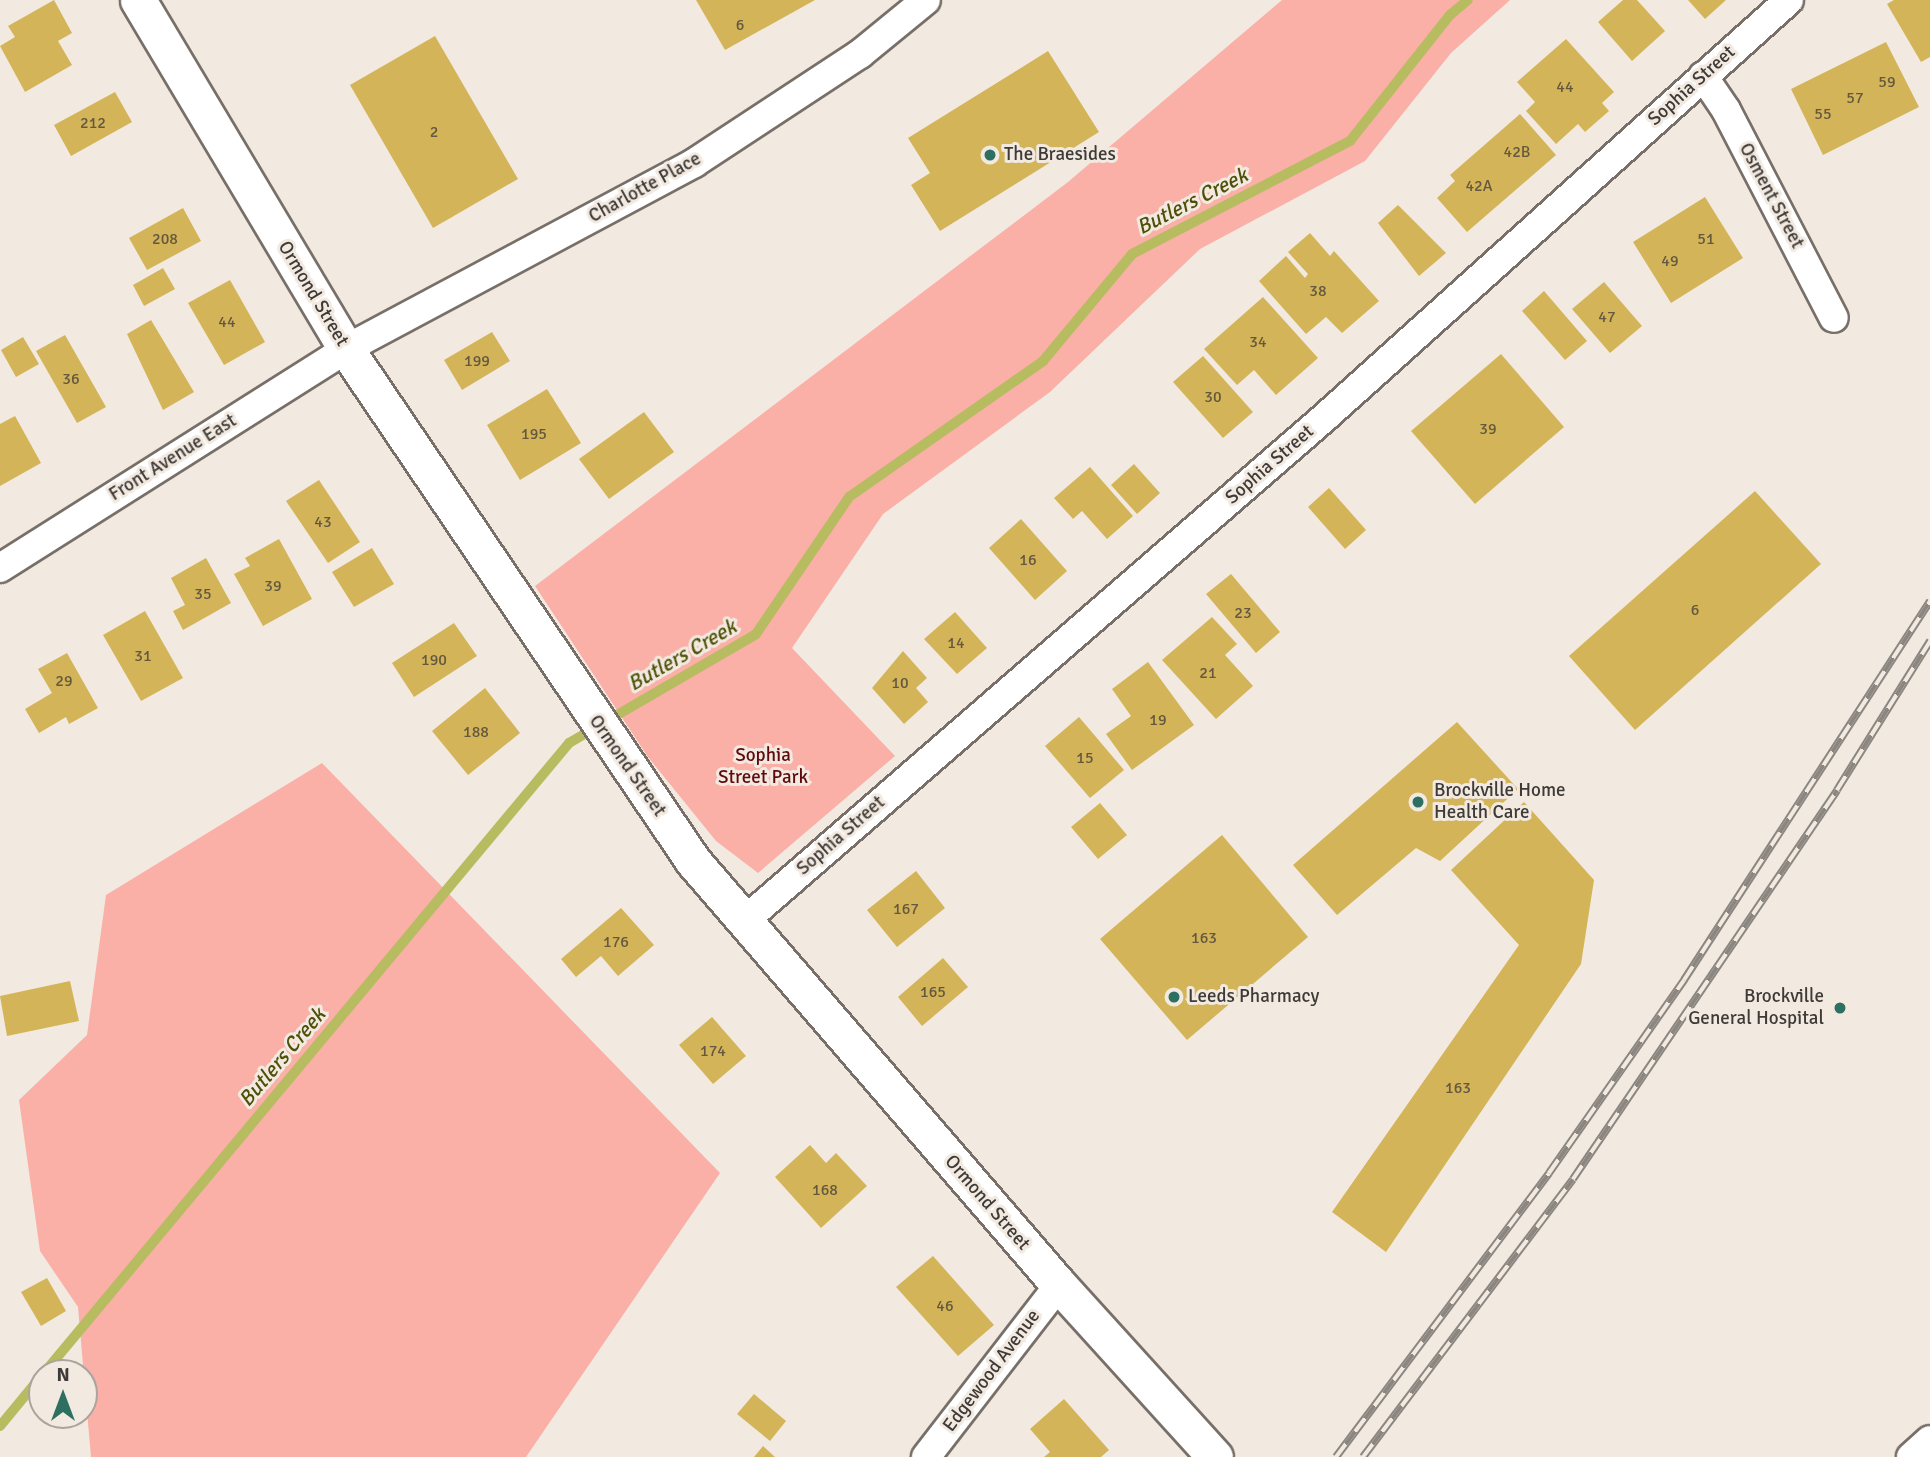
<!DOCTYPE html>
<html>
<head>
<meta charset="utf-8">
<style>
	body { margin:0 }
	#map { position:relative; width:1930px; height:1457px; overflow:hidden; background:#f2eae1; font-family:Signika,sans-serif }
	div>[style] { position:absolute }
	.green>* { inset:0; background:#faafa7 }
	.stream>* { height:10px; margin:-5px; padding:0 5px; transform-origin:5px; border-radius:5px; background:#b7bc60 }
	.building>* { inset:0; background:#d4b458 }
	.roads { filter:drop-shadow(2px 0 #776f68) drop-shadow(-2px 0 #776f68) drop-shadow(0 2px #776f68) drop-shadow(0 -2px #776f68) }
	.minor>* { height:28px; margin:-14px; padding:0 14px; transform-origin:14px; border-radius:14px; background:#fff }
	.tertiary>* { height:35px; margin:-17.5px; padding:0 17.5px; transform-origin:17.5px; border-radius:17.5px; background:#fff }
	.rail>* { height:8px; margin-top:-4px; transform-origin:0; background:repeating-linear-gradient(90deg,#f2eae1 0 16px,#8c8681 0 32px); box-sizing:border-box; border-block:2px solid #8c8681 }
	.dots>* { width:19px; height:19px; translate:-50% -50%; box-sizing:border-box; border:4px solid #f2eae1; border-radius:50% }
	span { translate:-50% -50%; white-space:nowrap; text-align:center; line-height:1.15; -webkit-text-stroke:6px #f2eae1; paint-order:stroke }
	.number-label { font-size:16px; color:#64583f }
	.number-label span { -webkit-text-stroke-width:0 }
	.street-label { font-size:19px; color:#3e3a37 }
	.poi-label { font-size:19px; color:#3e3a37 }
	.left { translate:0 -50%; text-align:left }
	.right { translate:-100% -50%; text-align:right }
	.park-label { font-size:19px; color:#5f0a0d }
	.water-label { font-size:21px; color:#4e5008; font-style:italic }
	.north { position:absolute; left:28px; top:1359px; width:70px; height:70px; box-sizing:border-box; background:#f2eae1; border:2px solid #aaa49d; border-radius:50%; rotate:0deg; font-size:19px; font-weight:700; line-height:28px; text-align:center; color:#3e3a37 }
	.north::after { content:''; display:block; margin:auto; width:24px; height:32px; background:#2d6f60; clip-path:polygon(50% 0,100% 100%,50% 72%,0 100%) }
</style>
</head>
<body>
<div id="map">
	<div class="green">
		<div style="clip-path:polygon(1282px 0,1510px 0,1451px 53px,1365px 161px,1200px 249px,1050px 392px,883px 514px,792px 648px,895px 756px,758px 873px,716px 841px,648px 757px,535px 586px,1068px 182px)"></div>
		<div style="clip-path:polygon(322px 763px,720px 1173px,526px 1457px,91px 1457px,78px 1307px,40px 1251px,19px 1100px,87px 1035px,106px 895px)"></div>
	</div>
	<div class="stream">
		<div style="left:44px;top:1373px;width:820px;rotate:-50.19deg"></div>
		<div style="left:569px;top:743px;width:216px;rotate:-30.2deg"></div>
		<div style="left:756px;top:634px;width:166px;rotate:-55.8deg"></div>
		<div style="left:849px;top:497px;width:237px;rotate:-35deg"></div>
		<div style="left:1043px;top:361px;width:139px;rotate:-50.2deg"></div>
		<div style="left:1132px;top:254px;width:246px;rotate:-27.4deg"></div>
		<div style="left:1350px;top:141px;width:161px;rotate:-51.6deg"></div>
		<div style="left:1450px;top:15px;width:23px;rotate:-40deg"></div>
		<div style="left:0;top:1426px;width:66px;rotate:-50.5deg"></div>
	</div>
	<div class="building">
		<div style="clip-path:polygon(54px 0,72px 33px,58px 41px,72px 65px,25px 92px,0 46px,15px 37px,8px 26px)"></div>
		<div style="clip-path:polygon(696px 0,815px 0,725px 50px)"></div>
		<div style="clip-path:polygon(1623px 0,1637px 0,1665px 31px,1632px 61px,1598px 22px)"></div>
		<div style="clip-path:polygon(1688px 0,1726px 0,1705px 19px)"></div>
		<div style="clip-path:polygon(1894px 0,1930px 0,1930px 57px,1921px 62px,1887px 4px)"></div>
		<div style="clip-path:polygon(435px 36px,518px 179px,433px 228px,350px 85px)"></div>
		<div style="clip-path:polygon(1566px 39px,1614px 92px,1602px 103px,1609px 111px,1585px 132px,1578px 124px,1556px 144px,1526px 111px,1535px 102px,1517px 82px)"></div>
		<div style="clip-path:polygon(1886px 42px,1919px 107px,1823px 155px,1791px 89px)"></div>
		<div style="clip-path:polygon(1048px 51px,1099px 132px,940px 231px,911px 185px,930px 173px,908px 138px)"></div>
		<div style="clip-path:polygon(115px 92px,132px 122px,71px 156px,54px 125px)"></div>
		<div style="clip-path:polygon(1520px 114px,1556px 155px,1467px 232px,1437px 198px,1455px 181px,1450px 175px)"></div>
		<div style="clip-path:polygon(1705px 197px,1743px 258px,1671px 303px,1633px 242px)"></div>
		<div style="clip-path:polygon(1398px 205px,1446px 253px,1419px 276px,1378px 223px)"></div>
		<div style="clip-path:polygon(183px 208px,201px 241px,147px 270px,129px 238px)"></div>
		<div style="clip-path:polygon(1310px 233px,1330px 256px,1334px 251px,1379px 301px,1342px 333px,1326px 317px,1306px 334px,1259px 281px,1286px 256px,1305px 278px,1308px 274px,1288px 252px)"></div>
		<div style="clip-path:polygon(163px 268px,175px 289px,144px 306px,133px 285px)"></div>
		<div style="clip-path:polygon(230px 280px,265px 342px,224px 365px,188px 303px)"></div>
		<div style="clip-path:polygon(1604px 282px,1642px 326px,1610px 353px,1572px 309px)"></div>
		<div style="clip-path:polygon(1544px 291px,1587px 341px,1565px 360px,1522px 311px)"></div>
		<div style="clip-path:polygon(1263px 297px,1318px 358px,1276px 395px,1254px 370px,1237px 385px,1204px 349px)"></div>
		<div style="clip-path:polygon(151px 320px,194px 392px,163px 410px,127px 334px)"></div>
		<div style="clip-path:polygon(492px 332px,510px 361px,462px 390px,444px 360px)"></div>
		<div style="clip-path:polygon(65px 335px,106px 407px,77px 423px,36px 351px)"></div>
		<div style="clip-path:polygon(23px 337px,39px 364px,16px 377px,1px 350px)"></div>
		<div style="clip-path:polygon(1501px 354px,1564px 427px,1475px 504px,1411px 431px)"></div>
		<div style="clip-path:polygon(1203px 356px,1253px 412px,1223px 438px,1173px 382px)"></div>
		<div style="clip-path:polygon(547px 389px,581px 443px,520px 480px,487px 425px)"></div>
		<div style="clip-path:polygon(644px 412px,674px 452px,609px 499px,579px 459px)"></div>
		<div style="clip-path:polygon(15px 416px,41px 463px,0 486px,0 424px)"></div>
		<div style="clip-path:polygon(1134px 464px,1160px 493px,1137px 514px,1111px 485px)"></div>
		<div style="clip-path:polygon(1090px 467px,1133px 516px,1107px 539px,1082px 511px,1073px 519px,1054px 498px)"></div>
		<div style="clip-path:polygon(319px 480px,360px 542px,328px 563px,286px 501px)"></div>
		<div style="clip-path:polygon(1329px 488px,1366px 530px,1345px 549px,1308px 507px)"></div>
		<div style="clip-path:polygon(1755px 491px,1821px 564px,1635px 730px,1569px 656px)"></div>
		<div style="clip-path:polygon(1021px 519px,1067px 571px,1035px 600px,989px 548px)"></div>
		<div style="clip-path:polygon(279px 539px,312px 599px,263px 626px,234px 574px,250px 566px,245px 558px)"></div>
		<div style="clip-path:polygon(372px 548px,394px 584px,354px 607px,332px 572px)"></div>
		<div style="clip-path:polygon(206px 558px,231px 603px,183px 630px,173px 611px,185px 605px,171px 578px)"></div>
		<div style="clip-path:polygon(1231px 574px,1280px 632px,1256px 653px,1206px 594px)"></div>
		<div style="clip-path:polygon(145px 611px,183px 678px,141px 701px,103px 635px)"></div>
		<div style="clip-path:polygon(955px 612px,987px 648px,957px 674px,924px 639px)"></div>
		<div style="clip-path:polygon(1212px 617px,1237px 644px,1225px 655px,1253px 686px,1216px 719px,1162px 660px)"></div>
		<div style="clip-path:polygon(454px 623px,477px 656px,414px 697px,392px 663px)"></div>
		<div style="clip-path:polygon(903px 651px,927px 678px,916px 688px,928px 702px,904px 724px,872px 688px)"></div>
		<div style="clip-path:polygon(67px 653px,98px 708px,69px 724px,66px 717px,39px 733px,25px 709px,52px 693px,38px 669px)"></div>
		<div style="clip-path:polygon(1148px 662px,1194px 725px,1132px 770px,1106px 734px,1131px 716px,1112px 689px)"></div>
		<div style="clip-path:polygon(485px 688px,520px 733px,468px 775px,432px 731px)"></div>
		<div style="clip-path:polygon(1079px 717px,1124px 770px,1090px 798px,1045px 746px)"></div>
		<div style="clip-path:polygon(1457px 722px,1518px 789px,1440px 861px,1416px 848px,1337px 915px,1293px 865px)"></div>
		<div style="clip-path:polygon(1524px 802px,1594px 880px,1581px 964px,1386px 1252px,1332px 1212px,1519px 945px,1451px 870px)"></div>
		<div style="clip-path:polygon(1100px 803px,1127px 835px,1098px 859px,1071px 827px)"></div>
		<div style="clip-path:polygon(1222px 835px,1308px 937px,1187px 1040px,1100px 939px)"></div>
		<div style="clip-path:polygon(916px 871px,945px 908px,897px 947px,867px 910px)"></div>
		<div style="clip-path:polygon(621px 908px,654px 945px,618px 976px,601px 956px,576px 977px,561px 959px)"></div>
		<div style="clip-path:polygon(943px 958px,968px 987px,922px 1026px,898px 997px)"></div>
		<div style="clip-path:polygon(70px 981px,79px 1021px,7px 1036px,0 996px)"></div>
		<div style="clip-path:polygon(712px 1017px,746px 1056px,713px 1084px,679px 1045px)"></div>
		<div style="clip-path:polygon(810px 1145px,826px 1163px,836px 1153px,867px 1186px,821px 1228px,775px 1177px)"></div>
		<div style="clip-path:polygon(933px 1256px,994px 1325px,958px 1356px,896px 1287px)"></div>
		<div style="clip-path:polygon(47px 1278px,66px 1311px,41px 1326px,21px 1292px)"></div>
		<div style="clip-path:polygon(754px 1394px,786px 1421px,770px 1441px,737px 1414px)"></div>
		<div style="clip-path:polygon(1064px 1399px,1109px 1450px,1101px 1457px,1044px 1457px,1050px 1452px,1030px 1429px)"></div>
		<div style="clip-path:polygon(763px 1446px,775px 1457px,754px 1457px)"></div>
	</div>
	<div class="roads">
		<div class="minor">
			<div style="left:1703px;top:76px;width:41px;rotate:55.9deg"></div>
			<div style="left:1726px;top:110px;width:234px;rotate:62.6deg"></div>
			<div style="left:0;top:568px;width:409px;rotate:-32.3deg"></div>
			<div style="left:346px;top:349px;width:395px;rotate:-28.1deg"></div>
			<div style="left:694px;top:163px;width:199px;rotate:-33.3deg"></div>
			<div style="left:860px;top:54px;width:85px;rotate:-39.3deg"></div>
			<div style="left:743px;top:922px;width:769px;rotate:-40.94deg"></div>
			<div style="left:1324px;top:418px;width:625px;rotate:-41.95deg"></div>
			<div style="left:926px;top:1457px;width:217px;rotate:-52.3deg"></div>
			<div style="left:1911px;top:1457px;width:25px;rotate:-42deg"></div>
		</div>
		<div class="tertiary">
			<div style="left:138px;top:0;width:406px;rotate:59.2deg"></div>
			<div style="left:346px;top:349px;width:619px;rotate:55.87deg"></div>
			<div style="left:693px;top:861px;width:560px;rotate:49.2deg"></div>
			<div style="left:1059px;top:1285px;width:232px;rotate:47.8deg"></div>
		</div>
	</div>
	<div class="rail">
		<div style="left:1336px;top:1457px;width:355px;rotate:-53.1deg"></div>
		<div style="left:1549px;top:1173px;width:236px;rotate:-55deg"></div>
		<div style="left:1684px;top:980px;width:452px;rotate:-57deg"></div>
		<div style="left:1363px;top:1457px;width:348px;rotate:-52.9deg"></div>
		<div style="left:1573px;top:1179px;width:470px;rotate:-55.8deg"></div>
		<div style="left:1837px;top:790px;width:176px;rotate:-58deg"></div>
	</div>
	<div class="dots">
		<div style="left:990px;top:155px;background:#2d6f60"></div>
		<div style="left:1418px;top:802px;background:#2d6f60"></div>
		<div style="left:1174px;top:997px;background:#2d6f60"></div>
		<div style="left:1840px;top:1008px;background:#2d6f60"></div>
	</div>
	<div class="number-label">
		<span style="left:740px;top:25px">6</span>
		<span style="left:1887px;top:82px">59</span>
		<span style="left:1565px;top:87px">44</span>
		<span style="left:1855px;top:98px">57</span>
		<span style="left:1823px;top:114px">55</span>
		<span style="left:93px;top:123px">212</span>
		<span style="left:434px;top:132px">2</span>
		<span style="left:1517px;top:152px">42B</span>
		<span style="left:1479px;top:186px">42A</span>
		<span style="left:165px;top:239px">208</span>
		<span style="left:1706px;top:239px">51</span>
		<span style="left:1670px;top:261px">49</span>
		<span style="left:1318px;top:291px">38</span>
		<span style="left:1607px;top:317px">47</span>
		<span style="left:227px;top:322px">44</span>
		<span style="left:1258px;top:342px">34</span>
		<span style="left:477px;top:361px">199</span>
		<span style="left:71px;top:379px">36</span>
		<span style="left:1213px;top:397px">30</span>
		<span style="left:1488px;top:429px">39</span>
		<span style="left:534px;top:434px">195</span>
		<span style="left:323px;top:522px">43</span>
		<span style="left:1028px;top:560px">16</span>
		<span style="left:273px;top:586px">39</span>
		<span style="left:203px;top:594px">35</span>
		<span style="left:1695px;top:610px">6</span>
		<span style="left:1243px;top:613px">23</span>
		<span style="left:956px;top:643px">14</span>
		<span style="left:143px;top:656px">31</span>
		<span style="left:434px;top:660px">190</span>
		<span style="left:1208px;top:673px">21</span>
		<span style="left:64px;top:681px">29</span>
		<span style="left:900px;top:683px">10</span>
		<span style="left:1158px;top:720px">19</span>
		<span style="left:476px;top:732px">188</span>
		<span style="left:1085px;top:758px">15</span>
		<span style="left:906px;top:909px">167</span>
		<span style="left:1204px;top:938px">163</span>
		<span style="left:616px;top:942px">176</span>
		<span style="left:933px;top:992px">165</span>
		<span style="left:713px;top:1051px">174</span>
		<span style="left:1458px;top:1088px">163</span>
		<span style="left:825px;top:1190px">168</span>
		<span style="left:945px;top:1306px">46</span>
	</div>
	<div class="street-label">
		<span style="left:1692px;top:86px;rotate:-42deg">Sophia Street</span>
		<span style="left:645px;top:188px;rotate:-29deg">Charlotte Place</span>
		<span style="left:1771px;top:196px;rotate:62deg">Osment Street</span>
		<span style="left:313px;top:294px;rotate:59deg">Ormond Street</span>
		<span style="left:173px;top:458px;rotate:-32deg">Front Avenue East</span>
		<span style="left:1270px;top:465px;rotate:-41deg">Sophia Street</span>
		<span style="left:627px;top:766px;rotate:55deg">Ormond Street</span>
		<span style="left:841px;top:836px;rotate:-41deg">Sophia Street</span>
		<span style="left:987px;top:1203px;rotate:49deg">Ormond Street</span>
		<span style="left:992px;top:1371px;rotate:-53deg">Edgewood Avenue</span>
	</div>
	<div class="poi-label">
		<span class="left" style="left:1004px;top:155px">The Braesides</span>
		<span class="left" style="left:1434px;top:802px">Brockville Home<br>Health Care</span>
		<span class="left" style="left:1188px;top:997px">Leeds Pharmacy</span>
		<span class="right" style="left:1824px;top:1008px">Brockville<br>General Hospital</span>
	</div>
	<div class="park-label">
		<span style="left:763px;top:767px">Sophia<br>Street Park</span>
	</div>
	<div class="water-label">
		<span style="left:1192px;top:201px;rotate:-27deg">Butlers Creek</span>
		<span style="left:682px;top:655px;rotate:-30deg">Butlers Creek</span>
		<span style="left:282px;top:1057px;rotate:-50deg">Butlers Creek</span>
	</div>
	<div class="north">N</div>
</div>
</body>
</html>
